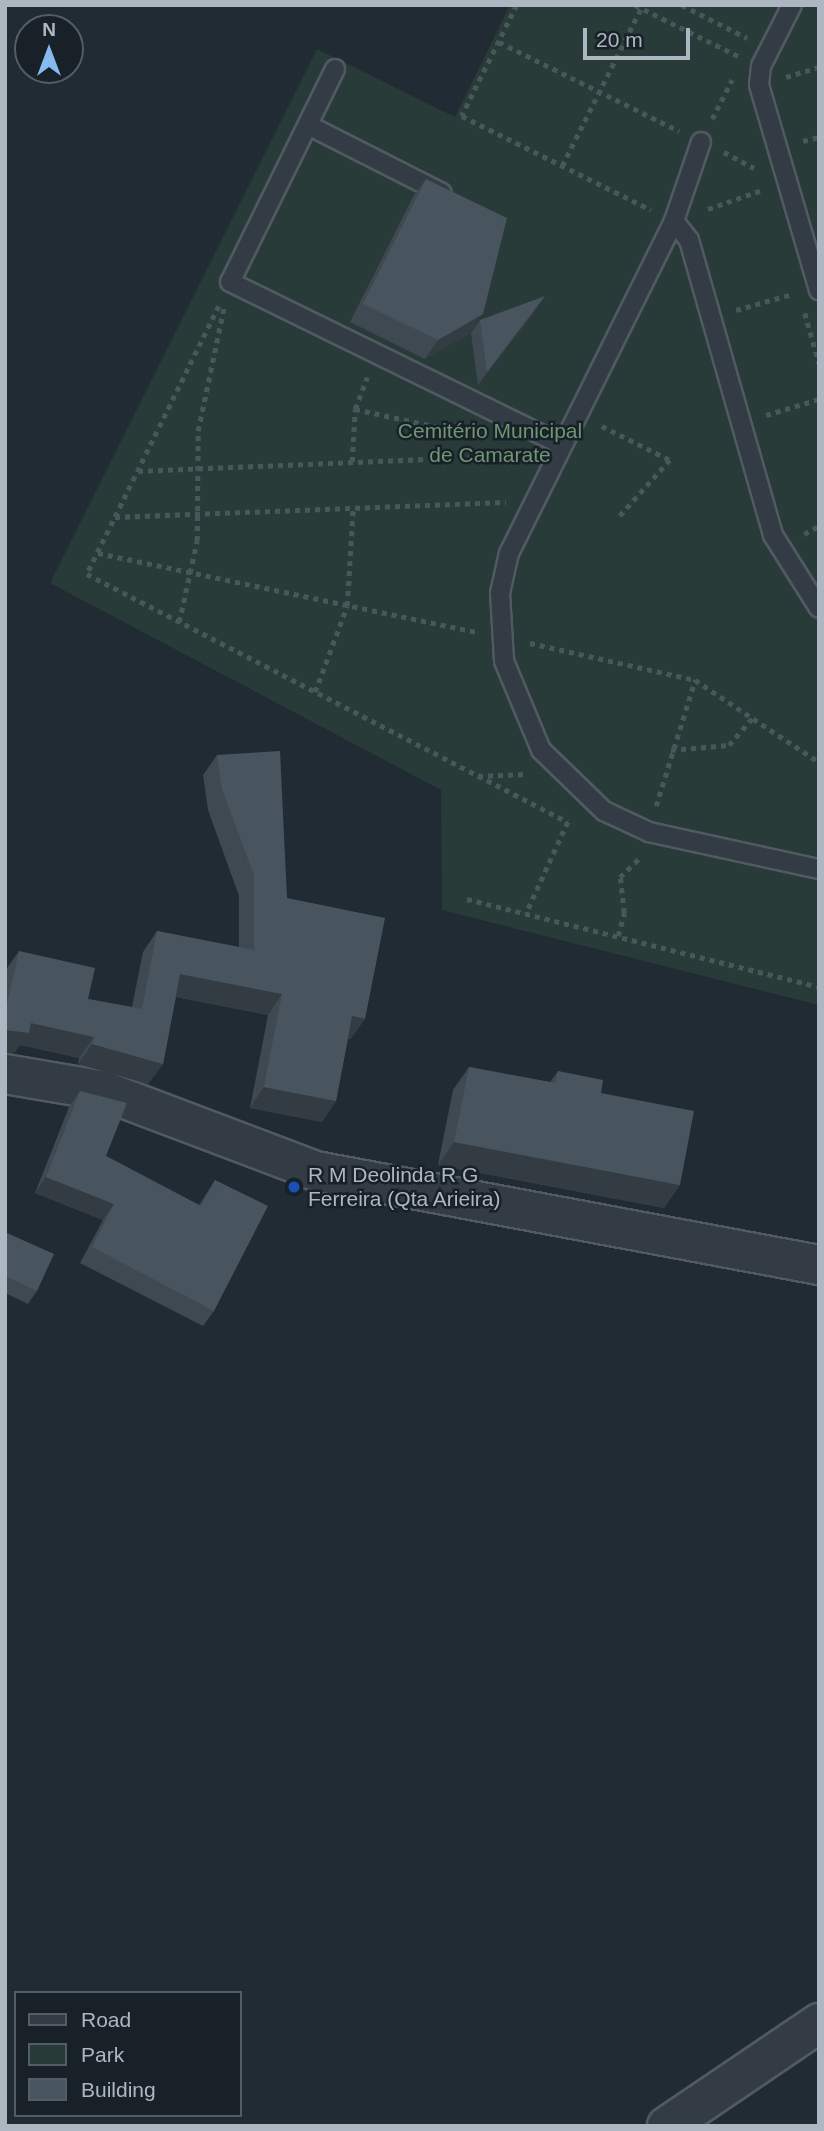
<!DOCTYPE html>
<html>
<head>
<meta charset="utf-8">
<style>
	body { margin:0 }
	#map { position:relative; width:824px; height:2131px; overflow:hidden; background:#202b33; font-family:Arial,sans-serif }
	div>[style] { position:absolute }
	.green>* { inset:0; background:#283b38 }
	.path>* { height:4.5px; margin-top:-2.25px; transform-origin:0; background:repeating-linear-gradient(90deg,#465858 0 5px,transparent 0 10px) }
	.roads { filter:drop-shadow(2px 0 #515a62) drop-shadow(-2px 0 #515a62) drop-shadow(0 2px #515a62) drop-shadow(0 -2px #515a62) }
	.service>* { height:18px; margin:-9px; padding:0 9px; transform-origin:9px; border-radius:9px; background:#333c44 }
	.tertiary>* { height:38px; margin:-19px; padding:0 19px; transform-origin:19px; border-radius:19px; background:#333c44 }
	.wall>* { inset:0; background:#3e4952 }
	.shaded-wall>* { inset:0; background:#323c42 }
	.building>* { inset:0; background:#48555f }
	.dots>* { width:19px; height:19px; translate:-50% -50%; box-sizing:border-box; border:4px solid #192128; border-radius:50% }
	span { translate:-50% -50%; white-space:nowrap; text-align:center; line-height:1.15; -webkit-text-stroke:5px #192128; paint-order:stroke }
	.park-label { font-size:21px; color:#6f9572 }
	.poi-label { font-size:21px; color:#adb7c1 }
	.left { translate:0 -50%; text-align:left }
	.frame { position:absolute; inset:0; border:7px solid #adb7c1; pointer-events:none }
	.legend { position:absolute; left:14px; top:1991px; width:228px; height:126px; box-sizing:border-box; background:#192128; border:2px solid #545d65; margin:0; padding:9px 12px; list-style:none; font-size:21px; color:#adb7c1 }
	.legend li { display:flex; align-items:center; gap:14px; height:35px }
	.legend b { width:35px; border:2px solid #545d65 }
	.north { position:absolute; left:14px; top:14px; width:70px; height:70px; box-sizing:border-box; background:#192128; border:2px solid #545d65; border-radius:50%; rotate:0deg; font-size:19px; font-weight:700; line-height:28px; text-align:center; color:#adb7c1 }
	.north::after { content:''; display:block; margin:auto; width:24px; height:32px; background:#85bbef; clip-path:polygon(50% 0,100% 100%,50% 72%,0 100%) }
	.scale { position:absolute; left:583px; top:28px; width:107px; height:32px; box-sizing:border-box; border:4px solid #adb7c1; border-top:0; padding-left:9px; font-size:21px; line-height:24px; white-space:nowrap; color:#adb7c1; -webkit-text-stroke:5px #192128; paint-order:stroke }
</style>
</head>
<body>
<div id="map">
	<div class="green">
		<div style="clip-path:polygon(510px 5px,819px 5px,819px 1005px,442px 910px,441px 790px,50px 583px,317px 49px,455px 117px)"></div>
	</div>
	<div class="path">
		<div style="left:517px;top:5px;width:124px;rotate:116.4deg"></div>
		<div style="left:462px;top:116px;width:211px;rotate:26.4deg"></div>
		<div style="left:635px;top:5px;width:115px;rotate:26.3deg"></div>
		<div style="left:682px;top:5px;width:73px;rotate:26.9deg"></div>
		<div style="left:499px;top:42px;width:201px;rotate:26.3deg"></div>
		<div style="left:786px;top:77px;width:34px;rotate:-17deg"></div>
		<div style="left:712px;top:119px;width:44px;rotate:-62.9deg"></div>
		<div style="left:803px;top:141px;width:16px;rotate:-14deg"></div>
		<div style="left:724px;top:152px;width:34px;rotate:28deg"></div>
		<div style="left:562px;top:166px;width:177px;rotate:-63.4deg"></div>
		<div style="left:708px;top:209px;width:57px;rotate:-19.4deg"></div>
		<div style="left:219px;top:306px;width:299px;rotate:116.2deg"></div>
		<div style="left:87px;top:574px;width:541px;rotate:27.28deg"></div>
		<div style="left:568px;top:822px;width:101px;rotate:114.5deg"></div>
		<div style="left:736px;top:310px;width:58px;rotate:-15.9deg"></div>
		<div style="left:805px;top:313px;width:52px;rotate:74.4deg"></div>
		<div style="left:355px;top:409px;width:122px;rotate:12.3deg"></div>
		<div style="left:766px;top:415px;width:55px;rotate:-16.8deg"></div>
		<div style="left:602px;top:426px;width:76px;rotate:26.6deg"></div>
		<div style="left:670px;top:460px;width:75px;rotate:131.8deg"></div>
		<div style="left:352px;top:462px;width:53px;rotate:-86.8deg"></div>
		<div style="left:355px;top:409px;width:34px;rotate:-69deg"></div>
		<div style="left:138px;top:471px;width:382px;rotate:-2.4deg"></div>
		<div style="left:115px;top:517px;width:391px;rotate:-2.2deg"></div>
		<div style="left:804px;top:534px;width:17px;rotate:-28deg"></div>
		<div style="left:98px;top:553px;width:387px;rotate:11.8deg"></div>
		<div style="left:179px;top:622px;width:83px;rotate:-77.5deg"></div>
		<div style="left:197px;top:541px;width:110px;rotate:-89.5deg"></div>
		<div style="left:198px;top:431px;width:127px;rotate:-78.2deg"></div>
		<div style="left:530px;top:643px;width:169px;rotate:12.6deg"></div>
		<div style="left:695px;top:680px;width:149px;rotate:33.5deg"></div>
		<div style="left:315px;top:692px;width:92px;rotate:-69.6deg"></div>
		<div style="left:347px;top:606px;width:98px;rotate:-86.5deg"></div>
		<div style="left:671px;top:750px;width:58px;rotate:-4.9deg"></div>
		<div style="left:729px;top:745px;width:35px;rotate:-49deg"></div>
		<div style="left:478px;top:776px;width:50px;rotate:-2.3deg"></div>
		<div style="left:656px;top:806px;width:132px;rotate:-72.8deg"></div>
		<div style="left:467px;top:899px;width:363px;rotate:14deg"></div>
		<div style="left:618px;top:936px;width:24px;rotate:-75deg"></div>
		<div style="left:624px;top:913px;width:36px;rotate:-96deg"></div>
		<div style="left:620px;top:877px;width:28px;rotate:-44deg"></div>
	</div>
	<div class="roads">
		<div class="service">
			<div style="left:792px;top:5px;width:68px;rotate:116.9deg"></div>
			<div style="left:761px;top:66px;width:19px;rotate:96deg"></div>
			<div style="left:759px;top:85px;width:214px;rotate:73.7deg"></div>
			<div style="left:335px;top:69px;width:237px;rotate:116.2deg"></div>
			<div style="left:230px;top:282px;width:368px;rotate:26.1deg"></div>
			<div style="left:308px;top:125px;width:150px;rotate:26.9deg"></div>
			<div style="left:701px;top:142px;width:83px;rotate:108.9deg"></div>
			<div style="left:674px;top:221px;width:371px;rotate:116.4deg"></div>
			<div style="left:509px;top:553px;width:41px;rotate:102.7deg"></div>
			<div style="left:500px;top:593px;width:68px;rotate:86.6deg"></div>
			<div style="left:504px;top:661px;width:96px;rotate:67.4deg"></div>
			<div style="left:541px;top:750px;width:88px;rotate:44.1deg"></div>
			<div style="left:604px;top:811px;width:50px;rotate:25deg"></div>
			<div style="left:649px;top:832px;width:174px;rotate:12.3deg"></div>
			<div style="left:674px;top:221px;width:24px;rotate:52deg"></div>
			<div style="left:689px;top:240px;width:307px;rotate:74.1deg"></div>
			<div style="left:773px;top:535px;width:86px;rotate:57.8deg"></div>
		</div>
		<div class="tertiary">
			<div style="left:5px;top:1074px;width:100px;rotate:9.7deg"></div>
			<div style="left:104px;top:1091px;width:227px;rotate:20.7deg"></div>
			<div style="left:316px;top:1171px;width:512px;rotate:10.59deg"></div>
			<div style="left:667px;top:2126px;width:184px;rotate:-34.1deg"></div>
		</div>
	</div>
	<div class="wall">
		<div style="clip-path:polygon(426px 179px,470px 333px,425px 359px,350px 322px,413px 197px)"></div>
		<div style="clip-path:polygon(536px 310px,478px 385px,471px 333px,480px 320px)"></div>
		<div style="clip-path:polygon(217px 755px,287px 898px,351px 1039px,348px 1039px,336px 1101px,322px 1122px,250px 1108px,268px 1015px,176px 997px,163px 1064px,148px 1084px,78px 1064px,79px 1058px,20px 1045px,14px 1053px,5px 1052px,5px 971px,19px 951px,88px 999px,132px 1007px,143px 952px,157px 931px,239px 947px,239px 896px,208px 810px,203px 775px)"></div>
		<div style="clip-path:polygon(469px 1067px,550px 1082px,558px 1071px,601px 1093px,680px 1185px,664px 1208px,438px 1165px,453px 1090px)"></div>
		<div style="clip-path:polygon(80px 1091px,106px 1156px,199px 1205px,215px 1180px,214px 1311px,203px 1326px,80px 1263px,103px 1220px,35px 1193px,69px 1107px)"></div>
		<div style="clip-path:polygon(7px 1233px,37px 1291px,28px 1304px,5px 1293px,5px 1235px)"></div>
	</div>
	<div class="shaded-wall">
		<div style="clip-path:polygon(545px 296px,536px 310px,478px 385px,487px 372px)"></div>
		<div style="clip-path:polygon(483px 314px,470px 333px,425px 359px,438px 340px)"></div>
		<div style="clip-path:polygon(180px 974px,282px 994px,268px 1015px,166px 995px)"></div>
		<div style="clip-path:polygon(352px 1016px,365px 1019px,351px 1039px,338px 1037px)"></div>
		<div style="clip-path:polygon(31px 1023px,94px 1037px,79px 1058px,20px 1045px,14px 1053px,5px 1052px,5px 1030px)"></div>
		<div style="clip-path:polygon(92px 1044px,163px 1064px,148px 1084px,78px 1064px)"></div>
		<div style="clip-path:polygon(264px 1087px,336px 1101px,322px 1122px,250px 1108px)"></div>
		<div style="clip-path:polygon(454px 1142px,680px 1185px,664px 1208px,438px 1165px)"></div>
		<div style="clip-path:polygon(46px 1177px,114px 1204px,103px 1220px,35px 1193px)"></div>
	</div>
	<div class="building">
		<div style="clip-path:polygon(426px 179px,507px 218px,483px 314px,438px 340px,363px 304px)"></div>
		<div style="clip-path:polygon(545px 296px,487px 372px,480px 320px)"></div>
		<div style="clip-path:polygon(280px 751px,287px 898px,385px 918px,365px 1019px,352px 1016px,336px 1101px,264px 1087px,282px 994px,180px 974px,163px 1064px,92px 1044px,94px 1037px,31px 1023px,29px 1033px,5px 1030px,5px 1013px,19px 951px,95px 968px,88px 999px,142px 1009px,157px 931px,254px 950px,254px 875px,222px 789px,217px 755px)"></div>
		<div style="clip-path:polygon(469px 1067px,555px 1083px,558px 1071px,603px 1080px,601px 1093px,694px 1111px,680px 1185px,454px 1142px)"></div>
		<div style="clip-path:polygon(80px 1091px,127px 1103px,106px 1156px,201px 1206px,215px 1180px,268px 1206px,214px 1311px,92px 1247px,114px 1204px,46px 1177px)"></div>
		<div style="clip-path:polygon(7px 1233px,54px 1254px,37px 1291px,5px 1276px,5px 1236px)"></div>
	</div>
	<div class="dots">
		<div style="left:294px;top:1187px;background:#1a4fb4"></div>
	</div>
	<div class="park-label">
		<span style="left:490px;top:443px">Cemitério Municipal<br>de Camarate</span>
	</div>
	<div class="poi-label">
		<span class="left" style="left:308px;top:1187px">R M Deolinda R G<br>Ferreira (Qta Arieira)</span>
	</div>
	<div class="frame"></div>
	<ul class="legend">
	<li><b style="height:9px;background:#333c44"></b>Road</li>
	<li><b style="height:19px;background:#283b38"></b>Park</li>
	<li><b style="height:19px;background:#48555f"></b>Building</li>
	</ul>
	<div class="north">N</div>
	<div class="scale">20 m</div>
</div>
</body>
</html>
